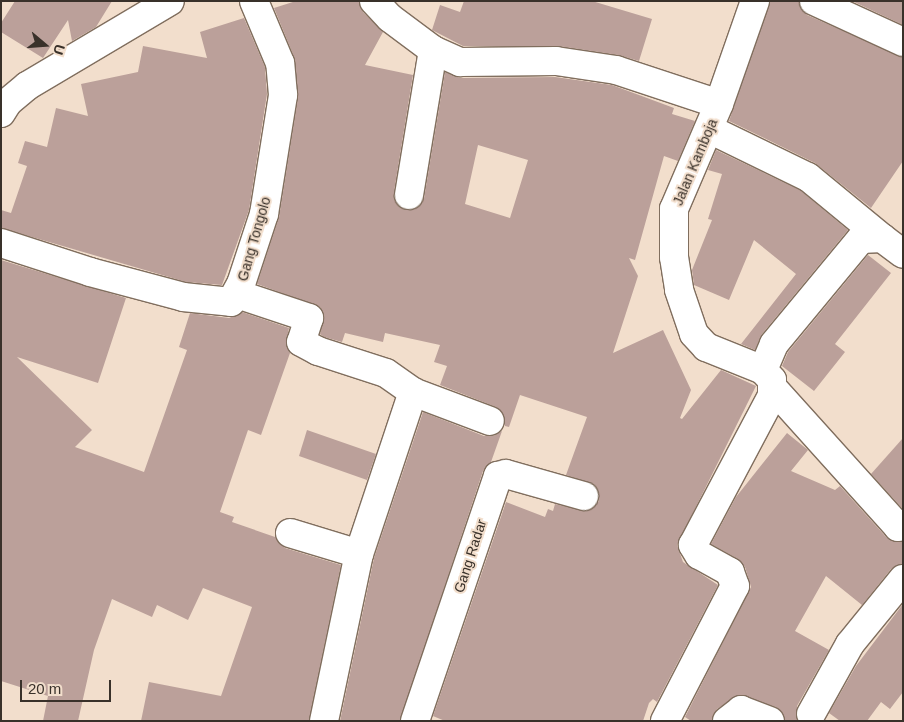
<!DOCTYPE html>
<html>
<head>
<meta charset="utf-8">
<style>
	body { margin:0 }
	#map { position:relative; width:904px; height:722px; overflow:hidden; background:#f2decc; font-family:Helvetica,sans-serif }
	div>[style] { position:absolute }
	.building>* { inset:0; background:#bba09a }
	.roads { filter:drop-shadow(1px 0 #806e5e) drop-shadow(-1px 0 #806e5e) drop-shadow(0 1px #806e5e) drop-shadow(0 -1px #806e5e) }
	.street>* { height:28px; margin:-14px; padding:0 14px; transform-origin:14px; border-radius:14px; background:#fff }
	.secondary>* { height:28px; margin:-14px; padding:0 14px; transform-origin:14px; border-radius:14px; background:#fff }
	span { translate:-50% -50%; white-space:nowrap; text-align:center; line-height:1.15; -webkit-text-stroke:4px #f2decc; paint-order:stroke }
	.street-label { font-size:14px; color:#39312a }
	.frame { position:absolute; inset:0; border:2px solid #39312a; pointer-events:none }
	.north { position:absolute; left:20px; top:20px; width:50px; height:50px; -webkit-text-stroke:4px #f2decc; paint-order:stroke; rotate:108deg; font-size:14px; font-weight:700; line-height:20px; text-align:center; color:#39312a }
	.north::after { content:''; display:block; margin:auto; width:18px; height:22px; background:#39312a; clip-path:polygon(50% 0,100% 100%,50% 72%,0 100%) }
	.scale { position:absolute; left:20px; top:680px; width:91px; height:22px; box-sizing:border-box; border:2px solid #39312a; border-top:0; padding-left:6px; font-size:15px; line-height:18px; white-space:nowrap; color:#39312a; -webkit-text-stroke:4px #f2decc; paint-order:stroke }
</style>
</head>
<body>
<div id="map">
	<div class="building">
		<div style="clip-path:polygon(15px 1px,112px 1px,96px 27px,72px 41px,68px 20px,43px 58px,1px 32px,1px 23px)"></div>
		<div style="clip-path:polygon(evenodd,296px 1px,359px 1px,363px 12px,383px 32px,365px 65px,413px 75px,394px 192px,395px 201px,406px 210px,415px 209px,424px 198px,445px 72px,460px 78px,555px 77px,612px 85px,674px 108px,672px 114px,695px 121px,678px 161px,664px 156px,635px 260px,629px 258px,638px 276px,613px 353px,663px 330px,691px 390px,680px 418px,682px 419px,721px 370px,756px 386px,677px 545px,683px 562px,718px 585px,657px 702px,653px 699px,649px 703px,643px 721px,445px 721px,433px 716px,506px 502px,545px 517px,548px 509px,553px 511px,555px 504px,587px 511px,599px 501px,595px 485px,566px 475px,587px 417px,520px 395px,509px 427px,505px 426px,502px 412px,496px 407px,440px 385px,447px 366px,434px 362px,440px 345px,385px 333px,383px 342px,345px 333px,342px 342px,324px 337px,320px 334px,324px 315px,320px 307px,257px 284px,279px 217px,298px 97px,294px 57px,274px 8px,296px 1px,478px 145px,528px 160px,510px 218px,465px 204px,478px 145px)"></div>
		<div style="clip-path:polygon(464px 1px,592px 1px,652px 19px,639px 61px,618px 55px,558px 46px,463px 46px,432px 30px,440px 5px,460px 12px)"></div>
		<div style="clip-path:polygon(770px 1px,799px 1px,807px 15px,903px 57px,903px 161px,871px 208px,815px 163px,729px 121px)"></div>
		<div style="clip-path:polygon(852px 1px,903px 1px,903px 25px)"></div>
		<div style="clip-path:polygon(244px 18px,265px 67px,267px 94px,249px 210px,222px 285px,186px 282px,1px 228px,1px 210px,11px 213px,27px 166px,18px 163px,25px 141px,47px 147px,56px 108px,88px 116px,81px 84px,138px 72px,143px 46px,207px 58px,200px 32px)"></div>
		<div style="clip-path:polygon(716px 150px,800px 190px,848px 230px,762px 334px,755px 350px,741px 344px,796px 274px,754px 240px,729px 300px,694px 285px,692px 270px,712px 220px,708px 219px,722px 174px,708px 170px)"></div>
		<div style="clip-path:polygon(868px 255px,891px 273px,835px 344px,845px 352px,814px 391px,782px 366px,788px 352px)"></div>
		<div style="clip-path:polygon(1px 260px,126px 298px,98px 383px,17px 357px,92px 430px,75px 447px,144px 472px,187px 350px,179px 347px,190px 313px,229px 318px,242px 312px,289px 328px,286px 344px,290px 353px,261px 435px,248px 430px,220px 512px,234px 517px,232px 522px,275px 537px,285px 548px,341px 565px,309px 721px,141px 721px,149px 682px,221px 696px,252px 607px,203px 588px,188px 620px,157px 605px,152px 617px,112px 599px,94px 650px,78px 721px,43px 721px,48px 696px,1px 681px)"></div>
		<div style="clip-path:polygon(423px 412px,484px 436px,493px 436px,502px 431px,491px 462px,483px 471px,400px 721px,340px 721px,374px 558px)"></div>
		<div style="clip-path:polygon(307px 430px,376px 454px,367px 480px,299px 456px)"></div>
		<div style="clip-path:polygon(787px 433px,808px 450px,791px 471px,835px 490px,840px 486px,887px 538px,903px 542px,903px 564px,891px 569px,862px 605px,826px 576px,795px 631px,829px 650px,797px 706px,797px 721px,785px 721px,782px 712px,776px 707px,739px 695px,717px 709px,712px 721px,691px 721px,685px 717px,751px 587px,745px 567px,738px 559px,711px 544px,736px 497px)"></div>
		<div style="clip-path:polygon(903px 438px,903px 508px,902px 508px,871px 474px)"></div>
		<div style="clip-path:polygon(903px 604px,903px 692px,890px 709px,881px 702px,867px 721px,840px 721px,829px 713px,856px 666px)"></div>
	</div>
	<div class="roads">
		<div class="street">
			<div style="left:374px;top:1px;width:23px;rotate:47deg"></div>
			<div style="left:390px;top:18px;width:54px;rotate:36.7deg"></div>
			<div style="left:433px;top:50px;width:30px;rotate:24deg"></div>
			<div style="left:460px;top:62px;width:96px;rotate:-0.6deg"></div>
			<div style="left:556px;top:61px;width:61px;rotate:8.5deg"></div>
			<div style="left:616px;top:70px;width:108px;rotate:18.3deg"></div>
			<div style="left:755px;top:1px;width:109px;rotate:109.3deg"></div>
			<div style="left:719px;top:104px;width:114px;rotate:113.2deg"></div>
			<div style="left:674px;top:209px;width:48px;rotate:90deg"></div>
			<div style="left:674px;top:257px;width:33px;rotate:81deg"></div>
			<div style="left:679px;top:290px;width:46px;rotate:71.2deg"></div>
			<div style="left:694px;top:334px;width:18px;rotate:47deg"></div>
			<div style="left:706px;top:347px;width:61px;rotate:22deg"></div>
			<div style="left:763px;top:370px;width:28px;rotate:-67deg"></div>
			<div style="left:774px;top:344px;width:136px;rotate:-50.4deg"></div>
			<div style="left:861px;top:239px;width:21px;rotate:-3deg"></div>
			<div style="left:882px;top:238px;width:26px;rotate:37deg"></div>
			<div style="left:814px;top:1px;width:98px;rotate:24.7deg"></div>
			<div style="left:709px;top:129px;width:110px;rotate:25.9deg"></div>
			<div style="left:808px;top:177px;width:96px;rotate:39.5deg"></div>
			<div style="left:409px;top:195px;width:147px;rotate:-80.6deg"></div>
			<div style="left:1px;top:243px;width:94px;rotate:18deg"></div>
			<div style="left:90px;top:272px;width:96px;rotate:15deg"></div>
			<div style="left:183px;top:297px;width:48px;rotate:5.9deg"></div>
			<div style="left:231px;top:302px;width:21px;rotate:-61deg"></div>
			<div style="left:241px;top:284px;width:74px;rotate:-71.8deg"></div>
			<div style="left:264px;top:214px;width:121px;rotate:-80.9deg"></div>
			<div style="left:283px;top:95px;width:32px;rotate:-95deg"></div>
			<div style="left:280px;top:63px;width:67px;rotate:-112.8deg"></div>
			<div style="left:237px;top:294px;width:76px;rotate:18.4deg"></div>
			<div style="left:309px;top:318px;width:25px;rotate:108deg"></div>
			<div style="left:301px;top:342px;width:19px;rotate:28deg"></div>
			<div style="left:318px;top:351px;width:71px;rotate:17.9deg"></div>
			<div style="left:386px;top:373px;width:33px;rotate:35deg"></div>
			<div style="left:413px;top:392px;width:82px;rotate:20.6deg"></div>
			<div style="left:773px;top:388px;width:187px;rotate:48deg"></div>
			<div style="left:898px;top:527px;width:6px;rotate:-31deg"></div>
			<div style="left:290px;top:533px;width:72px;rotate:16.9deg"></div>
			<div style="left:811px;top:714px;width:80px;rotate:-60.9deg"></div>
			<div style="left:850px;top:644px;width:84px;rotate:-50.8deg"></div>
			<div style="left:324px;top:721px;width:171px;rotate:-78.2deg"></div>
			<div style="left:359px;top:554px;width:171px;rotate:-71.6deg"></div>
			<div style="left:415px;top:721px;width:259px;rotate:-71.3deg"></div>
			<div style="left:498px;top:476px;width:8px;rotate:-14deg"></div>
			<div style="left:506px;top:474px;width:81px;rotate:15.8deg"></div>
			<div style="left:665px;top:721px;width:152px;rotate:-62.6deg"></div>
			<div style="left:735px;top:586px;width:15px;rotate:-110deg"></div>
			<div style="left:730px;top:572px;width:35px;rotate:-151deg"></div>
			<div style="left:699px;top:555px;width:12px;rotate:-121deg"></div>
			<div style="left:693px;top:545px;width:169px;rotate:-62.1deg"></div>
			<div style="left:772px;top:396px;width:16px;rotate:-90deg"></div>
			<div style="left:772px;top:380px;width:13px;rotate:-132deg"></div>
			<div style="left:727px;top:721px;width:18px;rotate:-38deg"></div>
			<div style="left:741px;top:710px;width:31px;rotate:21deg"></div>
		</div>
		<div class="secondary">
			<div style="left:1px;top:113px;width:13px;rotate:-58deg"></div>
			<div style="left:8px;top:102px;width:25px;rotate:-40deg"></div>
			<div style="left:27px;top:86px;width:166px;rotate:-30.7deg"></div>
		</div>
	</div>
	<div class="street-label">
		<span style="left:695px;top:162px;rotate:-67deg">Jalan Kamboja</span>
		<span style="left:254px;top:239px;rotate:-74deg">Gang Tongolo</span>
		<span style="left:470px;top:556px;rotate:-72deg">Gang Radar</span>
	</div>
	<div class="frame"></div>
	<div class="north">U</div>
	<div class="scale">20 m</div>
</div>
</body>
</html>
